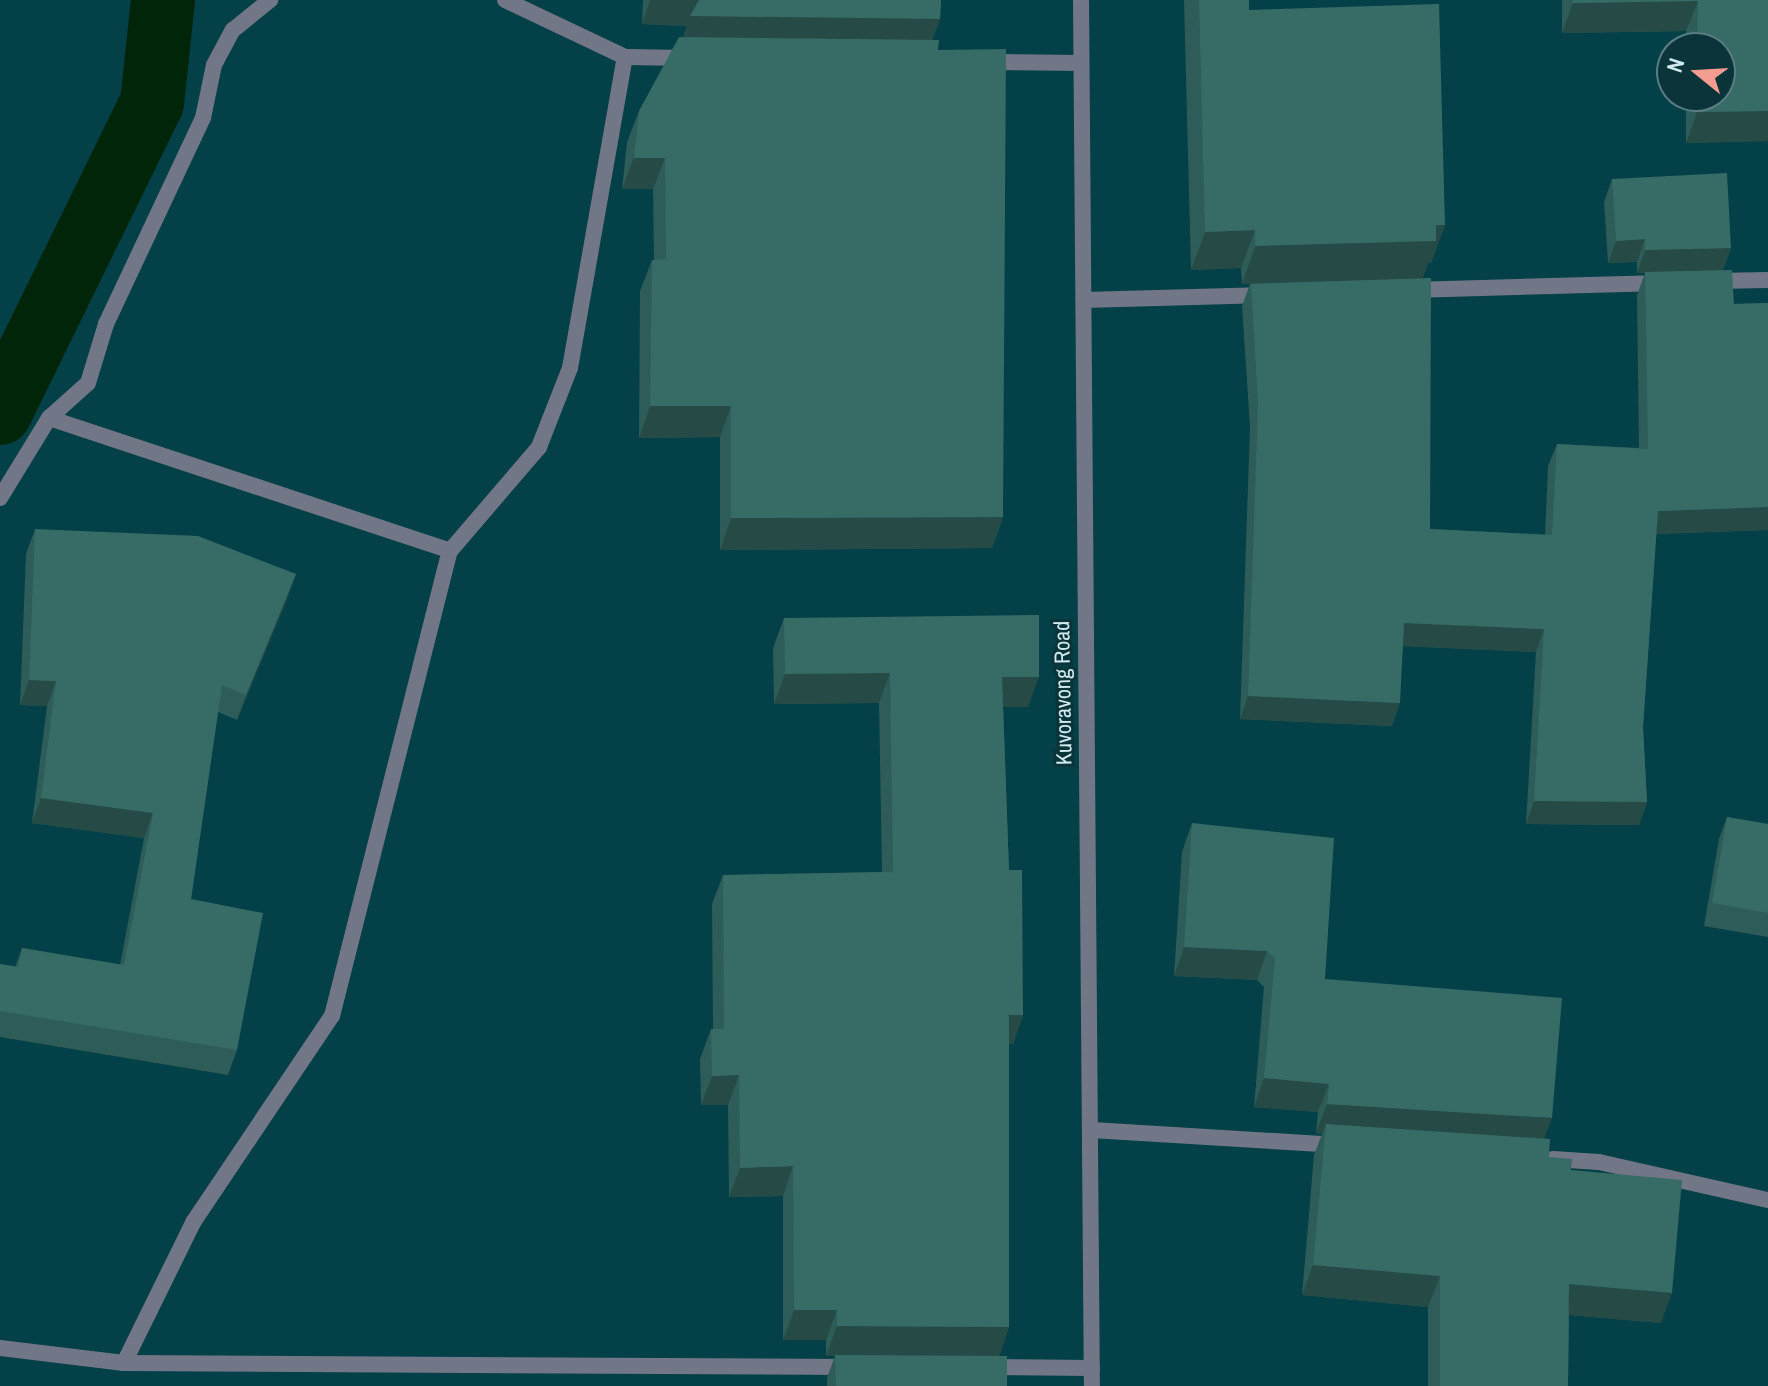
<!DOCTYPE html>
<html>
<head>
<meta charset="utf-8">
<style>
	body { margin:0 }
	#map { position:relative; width:1768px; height:1386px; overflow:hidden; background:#034047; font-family:"Archivo Narrow",sans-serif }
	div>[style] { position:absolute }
	.canal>* { height:64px; margin:-32px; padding:0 32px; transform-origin:32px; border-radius:32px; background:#002508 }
	.service>* { height:16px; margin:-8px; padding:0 8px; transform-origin:8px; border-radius:8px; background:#717787 }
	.minor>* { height:16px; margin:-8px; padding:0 8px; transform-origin:8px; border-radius:8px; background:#717787 }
	.tertiary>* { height:16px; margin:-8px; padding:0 8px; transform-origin:8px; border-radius:8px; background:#717787 }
	.wall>* { inset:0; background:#2e5c58 }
	.shaded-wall>* { inset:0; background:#264b47 }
	.building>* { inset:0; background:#366b66 }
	span { translate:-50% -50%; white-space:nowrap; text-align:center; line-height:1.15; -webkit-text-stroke:6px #0a343a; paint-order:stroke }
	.street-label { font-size:22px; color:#d0eaee }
	.north { position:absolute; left:1656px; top:32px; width:80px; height:80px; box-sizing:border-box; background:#0a343a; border:2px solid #597d82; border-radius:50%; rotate:288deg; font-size:22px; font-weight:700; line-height:32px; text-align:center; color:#d0eaee }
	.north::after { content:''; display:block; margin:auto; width:28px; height:36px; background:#f59c91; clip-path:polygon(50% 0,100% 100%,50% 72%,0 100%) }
</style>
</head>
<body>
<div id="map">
	<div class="canal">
		<div style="left:0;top:413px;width:345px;rotate:-63.9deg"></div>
		<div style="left:152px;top:103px;width:104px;rotate:-83.9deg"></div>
	</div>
	<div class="service">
		<div style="left:1714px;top:281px;width:54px;rotate:-1.1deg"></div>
		<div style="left:1410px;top:290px;width:252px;rotate:-1.6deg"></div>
		<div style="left:1084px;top:300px;width:183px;rotate:-1.6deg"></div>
	</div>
	<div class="minor">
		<div style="left:505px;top:0;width:133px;rotate:25.4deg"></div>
		<div style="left:988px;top:62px;width:93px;rotate:0.6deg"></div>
		<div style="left:49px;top:418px;width:422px;rotate:18.3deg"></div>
		<div style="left:0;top:498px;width:94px;rotate:-58.5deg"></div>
		<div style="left:49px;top:418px;width:52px;rotate:-41.9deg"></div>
		<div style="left:88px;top:383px;width:62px;rotate:-73deg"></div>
		<div style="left:106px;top:324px;width:228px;rotate:-64.8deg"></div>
		<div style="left:203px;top:118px;width:54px;rotate:-78.3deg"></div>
		<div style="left:214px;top:65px;width:40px;rotate:-62deg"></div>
		<div style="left:233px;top:30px;width:48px;rotate:-39deg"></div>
		<div style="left:1092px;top:1130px;width:246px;rotate:3.5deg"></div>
		<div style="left:1553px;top:1159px;width:46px;rotate:3.7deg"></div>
		<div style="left:1599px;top:1162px;width:173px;rotate:12.7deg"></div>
		<div style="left:0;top:1348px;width:125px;rotate:6.9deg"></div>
		<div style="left:124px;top:1363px;width:726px;rotate:0.32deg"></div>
		<div style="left:124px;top:1363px;width:158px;rotate:-63.8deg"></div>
		<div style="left:194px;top:1221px;width:247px;rotate:-56.1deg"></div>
		<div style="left:332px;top:1016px;width:480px;rotate:-75.8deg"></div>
		<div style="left:450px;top:551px;width:137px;rotate:-49.4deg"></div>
		<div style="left:539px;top:447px;width:85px;rotate:-68.6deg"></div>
		<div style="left:570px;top:368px;width:316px;rotate:-80deg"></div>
		<div style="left:625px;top:57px;width:63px;rotate:0.9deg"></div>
		<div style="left:985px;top:1367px;width:107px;rotate:0.5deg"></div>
	</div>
	<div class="tertiary">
		<div style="left:1081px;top:0;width:1386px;rotate:89.55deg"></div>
	</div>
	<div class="wall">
		<div style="clip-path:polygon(643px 0,941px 0,940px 19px,932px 40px,938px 50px,1003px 517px,992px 548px,720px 550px,720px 437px,639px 438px,640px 291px,652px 260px,654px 260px,653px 189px,622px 189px,627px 142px,639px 111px,683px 37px,687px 26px,642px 24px)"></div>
		<div style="clip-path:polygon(1184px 0,1249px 0,1249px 10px,1445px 225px,1431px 263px,1428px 263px,1422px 279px,1430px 529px,1545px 535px,1548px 466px,1557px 444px,1639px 448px,1637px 295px,1645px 273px,1637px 273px,1637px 262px,1608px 263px,1604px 202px,1612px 179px,1731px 248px,1723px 270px,1734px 304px,1768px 303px,1768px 530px,1656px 534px,1643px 727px,1647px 802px,1639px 825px,1526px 824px,1536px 652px,1403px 646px,1392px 726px,1240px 719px,1250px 427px,1242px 306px,1250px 284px,1242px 284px,1241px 268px,1191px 270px)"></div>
		<div style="clip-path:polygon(1562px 0,1768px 0,1768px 141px,1686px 143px,1686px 96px,1720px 96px,1720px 48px,1686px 48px,1686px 31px,1562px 33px)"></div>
		<div style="clip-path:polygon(35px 529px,296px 574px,237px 720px,218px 712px,191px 899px,237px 1050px,228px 1075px,0 1037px,0 964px,15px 967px,22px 948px,120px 965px,144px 838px,32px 823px,47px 706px,20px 705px,26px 554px)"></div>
		<div style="clip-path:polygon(784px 618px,1028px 707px,1003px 707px,1009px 870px,1023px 1015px,1013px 1044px,1009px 1044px,1009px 1327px,999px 1356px,1007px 1386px,827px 1386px,827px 1378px,835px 1356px,826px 1356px,826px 1340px,783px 1340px,783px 1196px,729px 1197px,728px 1105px,701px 1105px,700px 1059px,711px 1029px,713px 1029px,712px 904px,723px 875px,882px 872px,879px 703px,774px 704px,773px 648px)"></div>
		<div style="clip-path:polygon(1727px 817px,1768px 824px,1768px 937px,1704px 926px,1719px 839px)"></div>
		<div style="clip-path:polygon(1192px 823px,1325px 979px,1544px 1138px,1549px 1157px,1571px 1170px,1661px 1323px,1569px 1315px,1568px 1386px,1428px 1386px,1428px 1307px,1302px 1295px,1314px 1155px,1322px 1134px,1316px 1133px,1318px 1112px,1254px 1107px,1264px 987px,1257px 980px,1174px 976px,1182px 852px)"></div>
	</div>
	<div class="shaded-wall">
		<div style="clip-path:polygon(650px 0,700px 0,940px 19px,928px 50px,679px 47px,687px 26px,642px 24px)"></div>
		<div style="clip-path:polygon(1698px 1px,1686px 31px,1562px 33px,1573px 3px)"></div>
		<div style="clip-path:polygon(1768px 111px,1768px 141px,1686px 143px,1697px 112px)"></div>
		<div style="clip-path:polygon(634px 158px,665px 158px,653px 189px,622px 189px)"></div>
		<div style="clip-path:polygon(1436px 225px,1445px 225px,1431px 263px,1428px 263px,1422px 279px,1242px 284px,1255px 246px)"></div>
		<div style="clip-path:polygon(1255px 230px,1241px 268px,1191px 270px,1205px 232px)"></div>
		<div style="clip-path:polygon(1645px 239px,1637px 262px,1608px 263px,1616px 241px)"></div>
		<div style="clip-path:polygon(1731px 248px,1723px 270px,1637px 273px,1645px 250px)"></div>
		<div style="clip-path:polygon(650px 406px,731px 406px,720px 437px,639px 438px)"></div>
		<div style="clip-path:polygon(1768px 507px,1768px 530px,1649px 534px,1658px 511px)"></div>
		<div style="clip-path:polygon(1003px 517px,992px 548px,720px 550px,731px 518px)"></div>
		<div style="clip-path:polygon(296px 574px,287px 600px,237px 720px,246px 695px)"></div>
		<div style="clip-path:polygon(1404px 623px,1544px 629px,1536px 652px,1396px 646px)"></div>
		<div style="clip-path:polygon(890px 673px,879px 703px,774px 704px,785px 674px)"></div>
		<div style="clip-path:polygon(1002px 677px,1039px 677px,1028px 707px,991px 707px)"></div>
		<div style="clip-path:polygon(29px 680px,56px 681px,47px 706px,20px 705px)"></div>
		<div style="clip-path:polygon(1248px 696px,1400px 703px,1392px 726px,1240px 719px)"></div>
		<div style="clip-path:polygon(41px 798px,153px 813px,144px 838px,32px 823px)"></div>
		<div style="clip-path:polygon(1534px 801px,1647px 802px,1639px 825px,1526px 824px)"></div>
		<div style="clip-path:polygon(1184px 947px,1267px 951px,1257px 980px,1174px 976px)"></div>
		<div style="clip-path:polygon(1009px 1015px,1023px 1015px,1013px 1044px,998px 1045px)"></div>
		<div style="clip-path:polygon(739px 1075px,728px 1105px,701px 1105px,712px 1076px)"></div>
		<div style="clip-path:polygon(1264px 1078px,1329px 1084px,1318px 1112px,1254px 1107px)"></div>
		<div style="clip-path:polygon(1327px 1104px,1552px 1118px,1541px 1147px,1326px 1124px,1322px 1134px,1316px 1133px)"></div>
		<div style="clip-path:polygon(793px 1166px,783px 1196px,729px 1197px,740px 1168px)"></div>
		<div style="clip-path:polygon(1313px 1265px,1440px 1276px,1428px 1307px,1302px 1295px)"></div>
		<div style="clip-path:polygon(1569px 1284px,1672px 1293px,1661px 1323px,1558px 1314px)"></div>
		<div style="clip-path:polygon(794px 1310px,837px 1310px,826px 1340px,783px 1340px)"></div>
		<div style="clip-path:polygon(837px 1326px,1009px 1327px,999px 1357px,826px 1356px)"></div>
	</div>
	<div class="building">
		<div style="clip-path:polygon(699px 0,941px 0,940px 19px,690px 16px)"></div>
		<div style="clip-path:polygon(1199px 0,1249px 0,1249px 10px,1439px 4px,1445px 225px,1436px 225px,1436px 241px,1255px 246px,1255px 230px,1205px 232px)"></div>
		<div style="clip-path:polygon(1573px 0,1768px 0,1768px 111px,1697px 112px,1697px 96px,1720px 96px,1720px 48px,1697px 48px,1698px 1px,1573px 3px)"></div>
		<div style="clip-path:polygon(679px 37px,939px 40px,938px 50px,1006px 49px,1003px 517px,731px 518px,731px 406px,650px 406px,652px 260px,666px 259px,665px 158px,634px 158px,639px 111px)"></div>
		<div style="clip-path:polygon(1727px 173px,1731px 248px,1645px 250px,1645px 239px,1616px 241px,1612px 179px)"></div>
		<div style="clip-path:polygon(1732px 270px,1734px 304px,1768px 303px,1768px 507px,1658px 511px,1643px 727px,1647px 802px,1534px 801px,1544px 629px,1404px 623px,1400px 703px,1248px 696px,1258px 404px,1251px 284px,1431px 278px,1430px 529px,1552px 535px,1557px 444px,1648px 449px,1645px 272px)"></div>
		<div style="clip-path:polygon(35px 529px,198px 536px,296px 574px,246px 695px,222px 685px,191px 899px,263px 913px,237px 1050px,0 1011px,0 964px,18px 967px,22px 948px,124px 965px,153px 813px,41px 798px,56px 681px,29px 680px)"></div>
		<div style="clip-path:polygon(1039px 615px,1039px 677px,1002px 677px,1009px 870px,1022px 870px,1023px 1015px,1009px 1015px,1009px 1327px,837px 1326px,837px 1310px,794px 1310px,793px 1166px,740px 1168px,739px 1075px,712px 1076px,711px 1029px,724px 1029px,723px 875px,893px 872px,890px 673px,785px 674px,784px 618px)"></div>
		<div style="clip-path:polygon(1727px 817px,1768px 824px,1768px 913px,1712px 903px)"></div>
		<div style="clip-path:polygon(1192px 823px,1334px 838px,1325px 979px,1562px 998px,1552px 1118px,1327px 1104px,1329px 1084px,1264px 1078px,1275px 958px,1267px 951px,1184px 947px)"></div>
		<div style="clip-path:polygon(1326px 1124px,1550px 1139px,1549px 1157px,1572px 1159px,1571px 1170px,1682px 1180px,1672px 1293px,1569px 1284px,1568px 1386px,1440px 1386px,1440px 1276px,1313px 1265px)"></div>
		<div style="clip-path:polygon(835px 1355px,1007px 1356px,1007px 1386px,836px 1386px)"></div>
	</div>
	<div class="street-label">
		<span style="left:1063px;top:693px;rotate:-91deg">Kuvoravong Road</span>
	</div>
	<div class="north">N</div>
</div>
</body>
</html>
